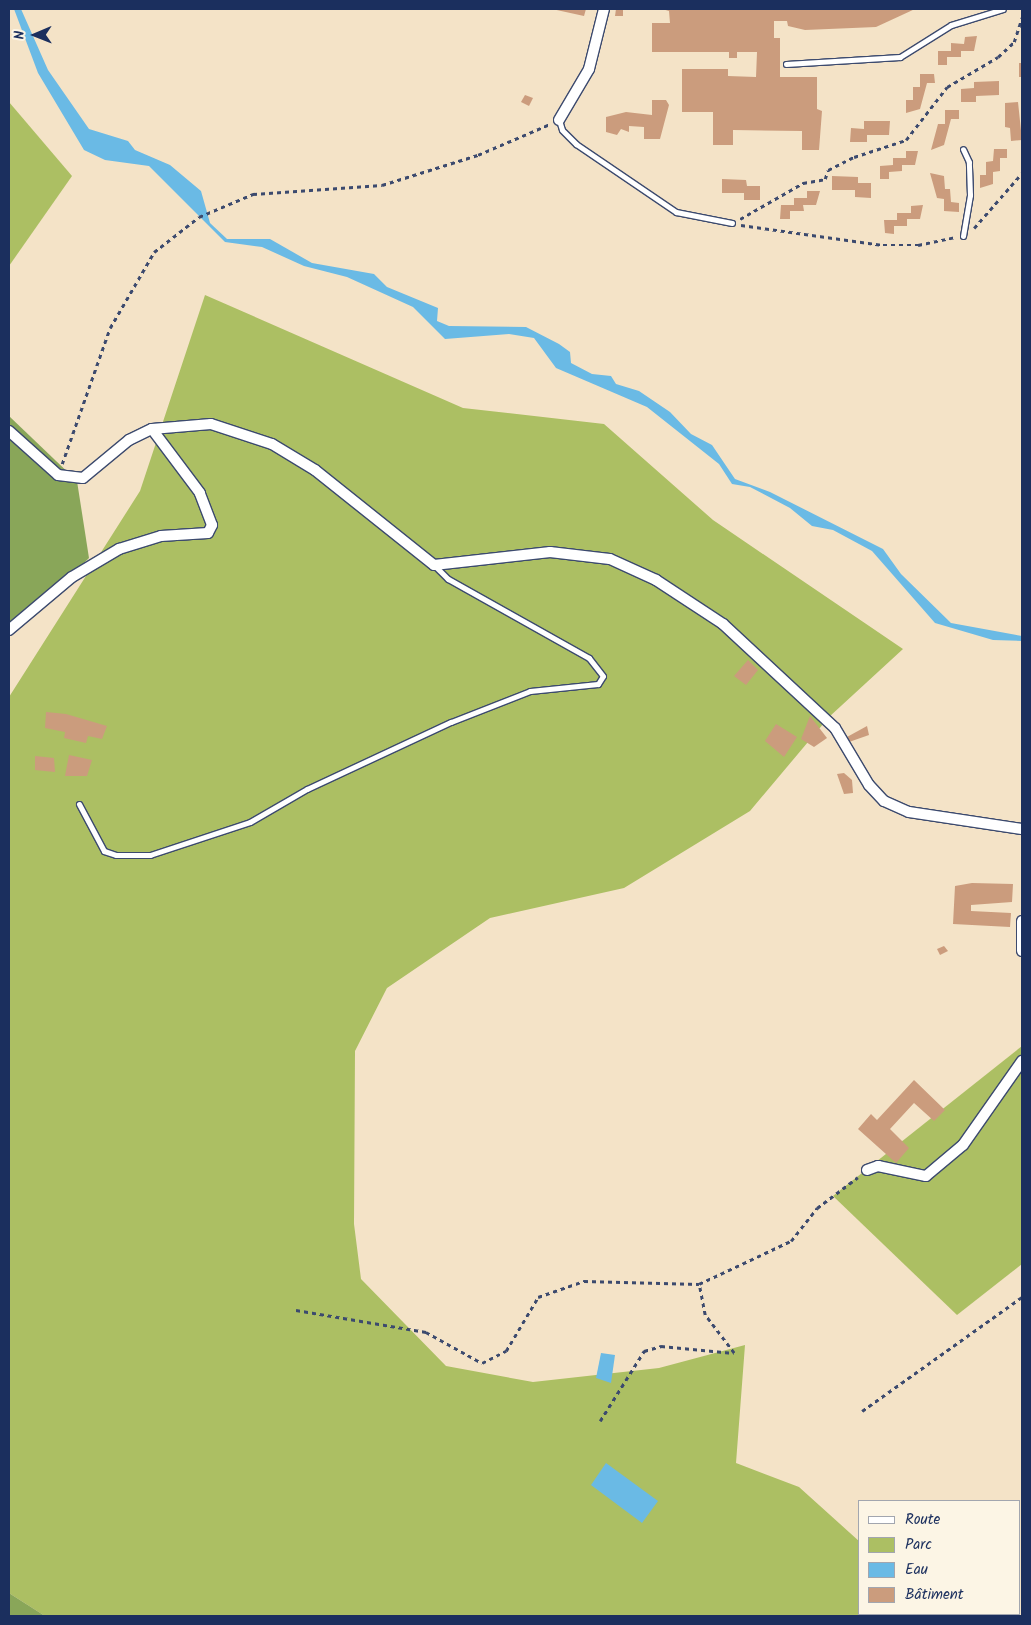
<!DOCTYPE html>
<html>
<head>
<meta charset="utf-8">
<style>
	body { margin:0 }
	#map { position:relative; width:1031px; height:1625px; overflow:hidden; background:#f4e3c7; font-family:Kalam,sans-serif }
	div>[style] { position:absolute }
	.green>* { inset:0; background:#acbf63 }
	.forest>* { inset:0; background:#89a659 }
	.water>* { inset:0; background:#6abae5 }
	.building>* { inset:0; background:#cb9c7d }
	.path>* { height:2.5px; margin-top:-1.25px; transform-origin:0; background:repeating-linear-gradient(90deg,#3c4a6e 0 4px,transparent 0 8px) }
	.roads { filter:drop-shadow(1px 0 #3c4a6e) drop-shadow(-1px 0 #3c4a6e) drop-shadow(0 1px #3c4a6e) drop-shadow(0 -1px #3c4a6e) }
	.lane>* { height:5px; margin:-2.5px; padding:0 2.5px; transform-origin:2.5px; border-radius:2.5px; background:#fff }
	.street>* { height:10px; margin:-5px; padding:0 5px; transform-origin:5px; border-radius:5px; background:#fff }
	span { translate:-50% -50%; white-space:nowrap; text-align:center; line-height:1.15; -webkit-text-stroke:5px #fcf5e5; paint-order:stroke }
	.frame { position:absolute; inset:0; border:10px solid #1b2f5e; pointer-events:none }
	.legend { position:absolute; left:858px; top:1500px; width:162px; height:115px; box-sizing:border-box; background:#fcf5e5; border:1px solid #a2a6af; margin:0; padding:6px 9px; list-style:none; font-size:15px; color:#1b2f5e }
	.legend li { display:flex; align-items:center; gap:10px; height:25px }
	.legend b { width:25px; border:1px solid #a2a6af }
	.north { position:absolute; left:10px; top:10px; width:50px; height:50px; -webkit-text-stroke:4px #fcf5e5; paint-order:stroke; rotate:269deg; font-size:14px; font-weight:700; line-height:20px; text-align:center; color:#1b2f5e }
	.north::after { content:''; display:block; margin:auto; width:18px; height:22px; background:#1b2f5e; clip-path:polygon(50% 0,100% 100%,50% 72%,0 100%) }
</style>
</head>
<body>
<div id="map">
	<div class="green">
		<div style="clip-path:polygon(9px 102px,72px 176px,9px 266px)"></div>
		<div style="clip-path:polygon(205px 295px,463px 408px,604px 424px,713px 520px,903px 649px,829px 717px,750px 811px,624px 888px,490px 918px,387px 988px,355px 1051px,354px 1224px,361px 1279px,446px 1366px,533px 1382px,659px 1368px,745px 1345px,736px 1463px,799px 1487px,860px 1542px,863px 1616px,45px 1616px,9px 1593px,9px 697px,140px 491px)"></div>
		<div style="clip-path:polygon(1022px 1046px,1022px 1264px,957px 1315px,833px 1196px)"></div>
	</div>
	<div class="forest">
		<div style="clip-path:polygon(9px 416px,77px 481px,89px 558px,9px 636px)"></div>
		<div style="clip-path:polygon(9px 1593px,45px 1616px,9px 1616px)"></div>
	</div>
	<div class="water">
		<div style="clip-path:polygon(14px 9px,21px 9px,48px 70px,89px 129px,128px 141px,135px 150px,170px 165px,201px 191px,210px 223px,227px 239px,270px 239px,312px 263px,374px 274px,387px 287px,438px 308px,437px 321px,449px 326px,526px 327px,559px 344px,570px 352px,571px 363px,592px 374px,611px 376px,616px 384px,639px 391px,670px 412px,691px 434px,712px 445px,735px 479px,770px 492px,883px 549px,901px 574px,951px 623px,1022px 636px,1022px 641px,993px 640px,935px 623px,872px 551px,833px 530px,812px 526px,790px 508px,750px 487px,732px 484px,719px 464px,647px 407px,556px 368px,534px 338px,509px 334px,445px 339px,413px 307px,347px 277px,304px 266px,262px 247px,225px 242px,149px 166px,105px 160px,84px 150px,38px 73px)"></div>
		<div style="clip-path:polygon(601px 1353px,615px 1355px,611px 1383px,596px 1378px)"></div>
		<div style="clip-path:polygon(606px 1463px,658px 1501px,642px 1523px,591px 1485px)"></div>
	</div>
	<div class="building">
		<div style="clip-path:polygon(552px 9px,586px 9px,584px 16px)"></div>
		<div style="clip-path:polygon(616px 9px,623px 10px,623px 16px,615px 16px)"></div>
		<div style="clip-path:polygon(662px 9px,915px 9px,876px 27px,805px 30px,788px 26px,787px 21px,774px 21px,774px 38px,780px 38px,780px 77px,817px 77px,817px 109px,822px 111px,819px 150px,802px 150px,802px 131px,733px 130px,733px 145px,713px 145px,713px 112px,682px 112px,682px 69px,728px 69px,728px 76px,756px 77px,757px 52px,737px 52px,737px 58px,729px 58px,729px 52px,652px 52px,652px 23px,670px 23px,669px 11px)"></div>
		<div style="clip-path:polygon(977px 36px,974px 51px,961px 51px,961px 57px,947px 57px,947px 65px,938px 65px,938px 51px,951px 51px,951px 43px,964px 44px,965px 37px)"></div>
		<div style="clip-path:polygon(1019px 63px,1022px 63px,1022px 77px,1019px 77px)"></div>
		<div style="clip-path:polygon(920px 74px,934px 74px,935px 83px,927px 83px,920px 109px,906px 113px,906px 100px,913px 100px,913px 87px,920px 87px)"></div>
		<div style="clip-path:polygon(999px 81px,999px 95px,976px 96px,976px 102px,961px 102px,961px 89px,974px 88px,974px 82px)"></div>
		<div style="clip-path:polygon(525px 95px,533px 98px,529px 106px,521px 102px)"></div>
		<div style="clip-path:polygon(652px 100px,666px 100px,669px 105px,660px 139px,644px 139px,644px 127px,629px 126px,629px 132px,621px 129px,617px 135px,606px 132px,606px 117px,626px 112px,652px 115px)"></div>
		<div style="clip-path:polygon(1018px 102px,1022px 140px,1011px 141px,1010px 128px,1005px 127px,1005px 103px)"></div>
		<div style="clip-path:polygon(945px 110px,959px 110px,959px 119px,951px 119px,944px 145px,931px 150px,938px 124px,945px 124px)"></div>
		<div style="clip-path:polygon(864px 121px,890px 121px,889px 135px,867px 135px,867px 142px,850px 142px,851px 128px,864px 129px)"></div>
		<div style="clip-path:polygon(994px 149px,1007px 149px,1007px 158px,1000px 158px,1000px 171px,993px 172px,993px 184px,980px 188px,980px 175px,986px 175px,986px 162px,993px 161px)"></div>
		<div style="clip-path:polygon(906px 151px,918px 151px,915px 165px,902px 165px,902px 171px,889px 172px,889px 179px,880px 179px,880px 166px,893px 165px,893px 158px,906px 158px)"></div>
		<div style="clip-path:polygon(930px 173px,944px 176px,945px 189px,950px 189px,951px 202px,959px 203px,959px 212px,944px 211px,944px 199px,937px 198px)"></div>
		<div style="clip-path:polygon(832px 176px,858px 177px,858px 183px,871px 183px,871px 198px,855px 197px,855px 190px,832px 190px)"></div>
		<div style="clip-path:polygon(722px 179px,746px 180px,747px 186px,760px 186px,760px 200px,744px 200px,744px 193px,722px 193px)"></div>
		<div style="clip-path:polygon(807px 191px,820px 191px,816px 205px,803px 205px,804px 211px,790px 211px,790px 219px,780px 219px,781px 205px,794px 205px,794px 198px,807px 198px)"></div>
		<div style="clip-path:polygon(923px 205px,920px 219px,907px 219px,907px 226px,894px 226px,894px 234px,885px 233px,884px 220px,897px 220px,897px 213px,911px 213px,911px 206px)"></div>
		<div style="clip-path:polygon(748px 660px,758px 670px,746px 685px,734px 676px)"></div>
		<div style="clip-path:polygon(46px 712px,66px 714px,107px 726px,102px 739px,88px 736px,86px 743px,64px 738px,65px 732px,45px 728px)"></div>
		<div style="clip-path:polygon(810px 716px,827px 738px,814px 747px,801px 739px)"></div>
		<div style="clip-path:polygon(776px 724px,797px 737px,784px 757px,765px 741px)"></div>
		<div style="clip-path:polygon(867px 726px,869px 735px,849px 742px,847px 737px)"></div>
		<div style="clip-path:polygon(69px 755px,92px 760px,87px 776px,65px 776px)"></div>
		<div style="clip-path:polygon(35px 756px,54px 758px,55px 772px,35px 770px)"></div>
		<div style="clip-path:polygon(844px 773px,852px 780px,853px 793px,844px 794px,837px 774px)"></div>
		<div style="clip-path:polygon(972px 883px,1013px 884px,1012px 902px,971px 905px,971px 911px,1011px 913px,1010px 927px,953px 924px,955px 886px)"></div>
		<div style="clip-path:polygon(944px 946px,948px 951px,940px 955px,937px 949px)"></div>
		<div style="clip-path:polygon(914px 1080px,945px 1110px,934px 1121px,914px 1103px,890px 1129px,909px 1148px,896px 1163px,858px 1129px,871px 1114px,877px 1120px)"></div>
	</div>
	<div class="path">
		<div style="left:740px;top:219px;width:73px;rotate:-29.7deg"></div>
		<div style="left:803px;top:183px;width:22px;rotate:-10deg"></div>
		<div style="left:825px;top:179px;width:9px;rotate:-72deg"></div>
		<div style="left:828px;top:170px;width:29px;rotate:-27deg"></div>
		<div style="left:854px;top:157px;width:55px;rotate:-18.1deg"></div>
		<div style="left:906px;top:140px;width:67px;rotate:-52.3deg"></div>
		<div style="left:947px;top:87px;width:59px;rotate:-30.5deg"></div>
		<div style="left:998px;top:57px;width:22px;rotate:-43deg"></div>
		<div style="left:1014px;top:42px;width:26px;rotate:-72deg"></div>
		<div style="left:741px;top:225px;width:143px;rotate:8deg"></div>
		<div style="left:883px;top:245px;width:35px"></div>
		<div style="left:918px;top:245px;width:39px;rotate:-12deg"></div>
		<div style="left:974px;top:228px;width:73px;rotate:-48.9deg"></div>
		<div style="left:62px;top:464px;width:144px;rotate:-70.6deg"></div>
		<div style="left:110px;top:328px;width:88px;rotate:-59.9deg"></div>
		<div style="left:154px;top:252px;width:57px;rotate:-37.9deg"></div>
		<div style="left:199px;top:217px;width:59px;rotate:-23.1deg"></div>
		<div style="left:253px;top:194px;width:129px;rotate:-4deg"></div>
		<div style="left:382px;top:185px;width:101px;rotate:-17.4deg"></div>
		<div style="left:478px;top:155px;width:78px;rotate:-23.3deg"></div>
		<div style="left:296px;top:1310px;width:132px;rotate:9.6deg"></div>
		<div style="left:426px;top:1332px;width:64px;rotate:29deg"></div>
		<div style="left:482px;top:1363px;width:27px;rotate:-27deg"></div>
		<div style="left:506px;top:1351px;width:63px;rotate:-59.3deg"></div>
		<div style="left:538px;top:1297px;width:49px;rotate:-19.2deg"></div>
		<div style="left:584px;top:1281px;width:115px;rotate:1.5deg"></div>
		<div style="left:699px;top:1284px;width:102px;rotate:-25.1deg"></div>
		<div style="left:791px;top:1241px;width:42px;rotate:-51.8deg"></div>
		<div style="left:817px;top:1208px;width:51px;rotate:-37.1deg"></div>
		<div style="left:862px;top:1411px;width:196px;rotate:-35.5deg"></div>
		<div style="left:600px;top:1421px;width:83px;rotate:-57.8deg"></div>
		<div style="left:644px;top:1351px;width:18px;rotate:-16deg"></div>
		<div style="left:661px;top:1346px;width:73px;rotate:5.5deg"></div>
		<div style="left:734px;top:1353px;width:48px;rotate:-127.3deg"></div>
		<div style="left:705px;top:1315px;width:32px;rotate:-101deg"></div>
	</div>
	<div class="roads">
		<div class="lane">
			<div style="left:786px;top:64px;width:114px;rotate:-3.5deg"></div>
			<div style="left:900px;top:57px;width:60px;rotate:-32.1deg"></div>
			<div style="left:951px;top:25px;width:54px;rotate:-17.1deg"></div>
			<div style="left:559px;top:120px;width:10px;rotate:73deg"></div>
			<div style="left:562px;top:130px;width:20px;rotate:45deg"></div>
			<div style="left:576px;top:144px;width:121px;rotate:34.2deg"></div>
			<div style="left:676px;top:212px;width:57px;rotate:11.1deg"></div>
			<div style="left:963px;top:236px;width:42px;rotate:-80.3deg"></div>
			<div style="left:970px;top:195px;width:33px;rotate:-92deg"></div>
			<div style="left:969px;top:162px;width:14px;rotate:-115deg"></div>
			<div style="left:79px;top:804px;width:53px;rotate:62deg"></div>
			<div style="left:104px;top:851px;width:13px;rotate:18deg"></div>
			<div style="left:116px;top:855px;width:34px"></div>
			<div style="left:150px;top:855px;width:105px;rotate:-18.3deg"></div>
			<div style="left:250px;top:822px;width:66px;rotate:-30.1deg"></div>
			<div style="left:307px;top:789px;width:159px;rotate:-25deg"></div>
			<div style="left:451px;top:722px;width:85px;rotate:-21.4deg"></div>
			<div style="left:530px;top:691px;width:68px;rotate:-5.9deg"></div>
			<div style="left:598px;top:684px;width:9px;rotate:-58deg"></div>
			<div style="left:603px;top:676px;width:23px;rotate:-128deg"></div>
			<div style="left:589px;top:658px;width:162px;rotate:-150.7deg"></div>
			<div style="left:448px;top:579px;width:20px;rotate:-135deg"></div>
		</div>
		<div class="street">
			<div style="left:559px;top:120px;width:59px;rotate:-59.5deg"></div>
			<div style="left:589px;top:69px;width:62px;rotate:-76deg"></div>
			<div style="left:9px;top:431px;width:66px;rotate:41.9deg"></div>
			<div style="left:58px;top:475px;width:25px;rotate:7deg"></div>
			<div style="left:83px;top:478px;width:60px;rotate:-39.6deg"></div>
			<div style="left:129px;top:440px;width:25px;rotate:-26deg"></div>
			<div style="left:152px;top:429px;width:59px;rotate:-4.8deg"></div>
			<div style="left:211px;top:424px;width:64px;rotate:18.2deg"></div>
			<div style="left:272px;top:444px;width:50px;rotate:31.2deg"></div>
			<div style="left:315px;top:470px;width:152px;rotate:38.6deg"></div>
			<div style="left:434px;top:565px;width:117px;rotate:-6.4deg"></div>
			<div style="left:550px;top:552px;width:60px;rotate:6.7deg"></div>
			<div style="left:610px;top:559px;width:51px;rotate:24.5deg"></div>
			<div style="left:656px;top:580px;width:80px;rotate:33.3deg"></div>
			<div style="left:723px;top:624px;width:153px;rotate:42.9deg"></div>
			<div style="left:835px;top:728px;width:66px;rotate:59.2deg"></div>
			<div style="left:869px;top:785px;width:22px;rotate:47deg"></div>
			<div style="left:884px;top:801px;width:27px;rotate:24deg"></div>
			<div style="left:909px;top:812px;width:114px;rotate:8.6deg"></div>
			<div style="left:9px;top:630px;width:82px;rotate:-40.1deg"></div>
			<div style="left:72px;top:577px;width:55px;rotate:-30.8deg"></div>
			<div style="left:119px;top:549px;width:44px;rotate:-17.2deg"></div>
			<div style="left:161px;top:536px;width:47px;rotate:-3.7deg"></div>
			<div style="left:208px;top:533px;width:9px;rotate:-63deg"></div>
			<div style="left:212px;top:525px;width:34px;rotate:-111deg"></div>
			<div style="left:200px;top:493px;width:80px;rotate:-126.9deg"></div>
			<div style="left:1022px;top:921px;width:30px;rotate:90deg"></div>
			<div style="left:867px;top:1170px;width:12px;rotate:-20deg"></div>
			<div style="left:878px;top:1166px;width:49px;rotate:11.8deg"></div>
			<div style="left:926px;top:1176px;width:48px;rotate:-40deg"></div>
			<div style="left:963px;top:1145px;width:103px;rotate:-54.9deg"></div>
		</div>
	</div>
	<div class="frame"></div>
	<ul class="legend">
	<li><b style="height:6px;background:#fff"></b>Route</li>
	<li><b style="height:14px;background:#acbf63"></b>Parc</li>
	<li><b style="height:14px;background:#6abae5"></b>Eau</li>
	<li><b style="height:14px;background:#cb9c7d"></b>Bâtiment</li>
	</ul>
	<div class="north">N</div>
</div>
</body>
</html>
